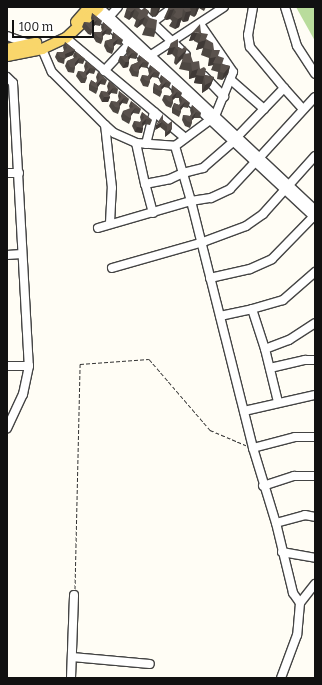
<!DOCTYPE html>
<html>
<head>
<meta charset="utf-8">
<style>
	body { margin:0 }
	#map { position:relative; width:322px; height:685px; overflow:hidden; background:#fffdf5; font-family:Bitter,serif }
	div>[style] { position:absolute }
	.forest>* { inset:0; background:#b9dc9c }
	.path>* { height:1px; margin-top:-0.5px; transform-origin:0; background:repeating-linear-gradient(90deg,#333 0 4px,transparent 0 6px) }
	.roads { filter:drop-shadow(1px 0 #444) drop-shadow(-1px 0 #444) drop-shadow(0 1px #444) drop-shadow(0 -1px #444) }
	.minor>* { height:8px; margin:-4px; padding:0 4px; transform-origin:4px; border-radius:4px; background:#fff }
	.major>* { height:10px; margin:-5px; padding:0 5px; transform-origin:5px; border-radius:5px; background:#f9d66b }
	.wall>* { inset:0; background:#4d4742 }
	.shaded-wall>* { inset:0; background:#3f3936 }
	.building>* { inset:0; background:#5a524d }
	span { translate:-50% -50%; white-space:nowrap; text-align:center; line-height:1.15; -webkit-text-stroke:4px #fff; paint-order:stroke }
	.frame { position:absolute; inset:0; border:8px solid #111; pointer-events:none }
	.scale { position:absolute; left:12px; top:20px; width:82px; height:18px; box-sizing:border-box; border:2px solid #111; border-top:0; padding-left:5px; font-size:12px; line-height:14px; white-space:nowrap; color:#111; -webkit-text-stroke:3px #fff; paint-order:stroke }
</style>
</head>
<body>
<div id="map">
	<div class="forest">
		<div style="clip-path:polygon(296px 7px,315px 7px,315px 41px)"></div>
	</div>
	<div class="path">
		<div style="left:75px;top:589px;width:225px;rotate:-88.7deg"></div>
		<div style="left:80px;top:364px;width:69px;rotate:-4.1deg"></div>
		<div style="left:149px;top:359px;width:94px;rotate:49.3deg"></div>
		<div style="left:210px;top:430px;width:39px;rotate:23deg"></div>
	</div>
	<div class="roads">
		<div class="minor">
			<div style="left:99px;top:7px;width:296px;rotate:43.2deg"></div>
			<div style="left:136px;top:7px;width:69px;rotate:43.8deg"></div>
			<div style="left:253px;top:7px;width:28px;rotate:100deg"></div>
			<div style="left:248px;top:35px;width:12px;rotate:81deg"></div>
			<div style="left:250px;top:47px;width:53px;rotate:50.3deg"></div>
			<div style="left:285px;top:7px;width:41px;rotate:72.9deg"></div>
			<div style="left:297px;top:46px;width:33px;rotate:57deg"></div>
			<div style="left:95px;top:12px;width:301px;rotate:43.1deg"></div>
			<div style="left:109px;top:17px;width:13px;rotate:-48deg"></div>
			<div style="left:153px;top:22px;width:26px;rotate:-36deg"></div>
			<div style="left:200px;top:24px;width:58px;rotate:55.5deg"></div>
			<div style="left:233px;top:72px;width:48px;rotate:112.2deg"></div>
			<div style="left:7px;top:36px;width:23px;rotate:20deg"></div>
			<div style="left:66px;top:38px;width:155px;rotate:40deg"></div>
			<div style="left:42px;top:49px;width:25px;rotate:67deg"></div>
			<div style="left:52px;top:72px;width:75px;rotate:45deg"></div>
			<div style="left:151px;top:55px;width:87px;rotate:-33.3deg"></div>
			<div style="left:104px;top:71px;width:37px;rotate:-47deg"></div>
			<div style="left:204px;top:76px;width:29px;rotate:46deg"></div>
			<div style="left:7px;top:77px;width:8px;rotate:45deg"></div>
			<div style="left:13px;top:83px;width:283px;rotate:86.8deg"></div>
			<div style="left:29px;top:366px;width:29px;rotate:102deg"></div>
			<div style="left:23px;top:394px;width:38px;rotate:115deg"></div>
			<div style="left:231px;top:80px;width:44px;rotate:41.3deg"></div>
			<div style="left:237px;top:137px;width:68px;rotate:-46.2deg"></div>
			<div style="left:284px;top:88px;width:28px;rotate:48deg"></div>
			<div style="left:136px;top:143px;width:39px;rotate:4deg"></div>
			<div style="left:175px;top:146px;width:44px;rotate:-36.6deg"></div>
			<div style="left:146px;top:144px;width:33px;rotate:-76deg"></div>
			<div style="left:175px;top:146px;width:57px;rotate:73.8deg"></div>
			<div style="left:191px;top:201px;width:20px;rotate:-9deg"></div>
			<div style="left:211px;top:198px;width:21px;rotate:-25deg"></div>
			<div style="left:230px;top:189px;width:37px;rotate:-47deg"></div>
			<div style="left:260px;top:157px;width:81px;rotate:-47.5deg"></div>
			<div style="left:7px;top:173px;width:12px"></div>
			<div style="left:153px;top:213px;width:30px;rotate:-105deg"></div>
			<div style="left:145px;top:184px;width:25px;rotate:-11deg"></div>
			<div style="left:170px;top:179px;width:14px;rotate:-25deg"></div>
			<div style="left:183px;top:173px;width:21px;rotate:-14deg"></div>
			<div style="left:203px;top:168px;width:40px;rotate:-41deg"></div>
			<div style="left:110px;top:223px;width:35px;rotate:-87deg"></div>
			<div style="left:112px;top:188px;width:63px;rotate:-96.3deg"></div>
			<div style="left:105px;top:125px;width:12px;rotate:42deg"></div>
			<div style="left:114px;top:133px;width:24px;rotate:24deg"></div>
			<div style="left:136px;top:143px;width:42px;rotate:77.6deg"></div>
			<div style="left:98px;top:228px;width:97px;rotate:-16.2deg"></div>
			<div style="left:191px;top:201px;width:255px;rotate:75.9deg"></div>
			<div style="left:253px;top:448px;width:78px;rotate:73deg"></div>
			<div style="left:276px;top:523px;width:72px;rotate:76.3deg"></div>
			<div style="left:293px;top:593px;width:12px;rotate:55deg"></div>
			<div style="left:300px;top:603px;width:32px;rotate:95deg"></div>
			<div style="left:297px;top:635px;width:46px;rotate:110.4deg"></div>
			<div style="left:7px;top:255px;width:15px;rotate:-4deg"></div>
			<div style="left:112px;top:268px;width:95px;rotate:-15.9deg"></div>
			<div style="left:203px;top:242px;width:46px;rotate:-20.4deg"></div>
			<div style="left:246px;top:226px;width:21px;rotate:-35deg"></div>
			<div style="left:263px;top:214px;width:78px;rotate:-48.1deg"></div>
			<div style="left:210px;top:278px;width:41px;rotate:-12.7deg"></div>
			<div style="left:250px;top:269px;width:24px;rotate:-24deg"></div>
			<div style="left:272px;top:259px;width:59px;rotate:-45.7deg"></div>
			<div style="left:252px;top:309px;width:32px;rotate:-16deg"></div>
			<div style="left:283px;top:300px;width:43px;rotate:-41.2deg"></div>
			<div style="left:220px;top:316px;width:33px;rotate:-12deg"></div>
			<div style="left:252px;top:309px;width:42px;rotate:72deg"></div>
			<div style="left:265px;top:349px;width:55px;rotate:76.2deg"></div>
			<div style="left:265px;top:349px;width:26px;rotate:-21deg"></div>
			<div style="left:289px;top:340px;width:31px;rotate:-33deg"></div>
			<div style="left:7px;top:366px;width:22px"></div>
			<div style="left:270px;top:368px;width:36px;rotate:-13deg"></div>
			<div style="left:305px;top:360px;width:10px"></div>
			<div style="left:244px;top:411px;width:73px;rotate:-12.7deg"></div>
			<div style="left:253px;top:448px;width:43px;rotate:-14.7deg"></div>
			<div style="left:295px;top:437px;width:20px"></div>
			<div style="left:263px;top:486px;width:33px;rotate:-18deg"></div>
			<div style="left:294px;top:476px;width:21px"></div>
			<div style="left:276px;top:523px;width:30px;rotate:-15deg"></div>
			<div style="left:305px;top:515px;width:10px;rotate:11deg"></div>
			<div style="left:282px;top:552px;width:34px;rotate:10deg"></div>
			<div style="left:300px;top:603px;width:24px;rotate:-52deg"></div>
			<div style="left:72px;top:657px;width:78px;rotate:5.1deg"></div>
			<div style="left:71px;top:678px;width:83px;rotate:-87.9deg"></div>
		</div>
		<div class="major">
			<div style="left:76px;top:22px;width:20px;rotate:-49deg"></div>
			<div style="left:7px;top:49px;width:30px;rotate:-12deg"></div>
			<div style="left:7px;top:56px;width:36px;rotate:-11deg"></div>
			<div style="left:42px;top:49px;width:26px;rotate:-25deg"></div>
			<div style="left:66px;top:38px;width:45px;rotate:-43.2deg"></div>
		</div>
	</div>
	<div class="wall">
		<div style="clip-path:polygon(127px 7px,138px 7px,141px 10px,149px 11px,147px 16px,156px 29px,154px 37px,142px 35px,145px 27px,142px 24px,137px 28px,134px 26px,136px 20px,132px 17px,129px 20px,124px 17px)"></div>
		<div style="clip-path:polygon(151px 7px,164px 7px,160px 8px,158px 14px,155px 17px,150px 15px)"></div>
		<div style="clip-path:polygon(169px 7px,206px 7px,204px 11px,199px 8px,196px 15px,194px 17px,190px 15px,188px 21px,183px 22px,181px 20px,179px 27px,175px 29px,169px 26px,172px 21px,170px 19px,166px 20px,164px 18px)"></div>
		<div style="clip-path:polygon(92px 13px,102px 21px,100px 26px,95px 25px,93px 27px,93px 30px,91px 35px,88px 34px,82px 27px,84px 22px,91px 23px,92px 22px,91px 18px)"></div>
		<div style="clip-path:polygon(103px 22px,112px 30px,110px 35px,105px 34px,103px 36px,103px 39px,101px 44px,96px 42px,93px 37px,94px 32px,101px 32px,102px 31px,101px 27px)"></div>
		<div style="clip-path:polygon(113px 32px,123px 40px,121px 45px,116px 44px,114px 46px,114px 49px,112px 54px,107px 52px,104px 46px,105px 41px,112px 39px,112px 37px)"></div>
		<div style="clip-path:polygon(192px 33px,201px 33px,218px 56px,222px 64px,230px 66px,228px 74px,222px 80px,217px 79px,218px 72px,211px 70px,213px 65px,208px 66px,209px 58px,201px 55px,203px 48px,196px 50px,198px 43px,194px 41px,194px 40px,189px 41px)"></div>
		<div style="clip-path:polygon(65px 42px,75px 50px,73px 55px,65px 58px,64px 64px,58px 62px,55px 57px,57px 52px,63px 52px,64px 51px,63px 47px)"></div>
		<div style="clip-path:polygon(171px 43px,182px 49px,187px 49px,185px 53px,193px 62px,200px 69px,205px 75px,214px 77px,211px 85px,208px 89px,202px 93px,202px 84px,194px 83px,196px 77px,189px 79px,189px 71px,179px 69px,183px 58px,176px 65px,174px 63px,175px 57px,172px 54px,167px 55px)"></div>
		<div style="clip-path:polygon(128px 46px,138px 54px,136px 59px,130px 58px,129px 60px,129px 62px,128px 67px,123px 68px,118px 61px,120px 56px,126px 56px,127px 55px,126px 51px)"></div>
		<div style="clip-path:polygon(75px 51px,85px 59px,83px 64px,78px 63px,75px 66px,75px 68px,74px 73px,68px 72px,65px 66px,67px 61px,74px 58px,73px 56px)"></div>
		<div style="clip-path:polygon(139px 55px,149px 63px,147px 68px,141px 67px,139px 70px,139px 72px,138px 77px,132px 76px,129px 70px,131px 65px,138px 62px,137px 60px)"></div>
		<div style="clip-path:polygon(86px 61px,96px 69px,94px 74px,89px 73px,86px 76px,87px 78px,85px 83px,81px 83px,76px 76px,78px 71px,84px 72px,85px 70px,84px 66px)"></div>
		<div style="clip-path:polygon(150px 65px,160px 73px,158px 78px,152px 77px,150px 80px,150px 82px,148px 87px,143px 86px,140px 80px,142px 75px,148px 76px,149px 74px,148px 70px)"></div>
		<div style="clip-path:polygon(98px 72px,107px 80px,105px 85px,100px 84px,98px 87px,98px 89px,96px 94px,89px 90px,89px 85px,91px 80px,96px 83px,97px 81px,96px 77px)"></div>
		<div style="clip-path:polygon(161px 75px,171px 83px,169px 88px,164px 87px,161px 90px,162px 92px,160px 97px,153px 93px,153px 88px,154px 83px,159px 86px,161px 84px,159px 80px)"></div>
		<div style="clip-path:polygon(109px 81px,118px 89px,117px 94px,111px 93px,109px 95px,110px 97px,108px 102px,102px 102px,99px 96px,101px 91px,107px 92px,108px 90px,107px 86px)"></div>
		<div style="clip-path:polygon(172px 85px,182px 93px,181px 96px,190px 103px,188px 108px,183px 107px,181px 110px,181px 112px,179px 117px,172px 113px,172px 108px,174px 103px,179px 105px,180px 104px,179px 100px,179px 98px,175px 98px,173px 100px,173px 103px,171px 108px,166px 106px,162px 100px,164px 95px,170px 96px,172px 94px,171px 91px)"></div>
		<div style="clip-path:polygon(119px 91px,129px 99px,127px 104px,122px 103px,120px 106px,120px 108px,118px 114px,113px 112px,109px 106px,111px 101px,117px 102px,119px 100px,118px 96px)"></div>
		<div style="clip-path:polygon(131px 101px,141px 109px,139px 114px,133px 113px,131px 116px,131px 119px,129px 124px,122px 120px,121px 116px,123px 111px,130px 109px,129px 106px)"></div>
		<div style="clip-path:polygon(192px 105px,201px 113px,200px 118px,194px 118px,192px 120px,192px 123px,190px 128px,185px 126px,182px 120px,183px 115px,190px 116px,191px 114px,190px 110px)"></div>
		<div style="clip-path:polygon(142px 112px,152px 120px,150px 125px,145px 124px,143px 126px,143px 128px,142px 133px,135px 132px,132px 126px,134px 121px,140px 122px,141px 121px,140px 117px)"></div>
		<div style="clip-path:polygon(163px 120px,172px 128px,170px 133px,165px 137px,165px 131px,160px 127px,155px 130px)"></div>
	</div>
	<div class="shaded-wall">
		<div style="clip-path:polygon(159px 7px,164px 7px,160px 8px,158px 14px,155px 17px)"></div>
		<div style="clip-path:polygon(197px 7px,199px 7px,196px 15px,194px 17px)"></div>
		<div style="clip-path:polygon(135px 9px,132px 17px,129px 20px,131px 12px)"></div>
		<div style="clip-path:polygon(174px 9px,170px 19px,166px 20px,170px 10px)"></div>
		<div style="clip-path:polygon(191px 11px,188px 21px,183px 22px,186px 12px)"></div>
		<div style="clip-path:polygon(145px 17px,142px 24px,137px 28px,140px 20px)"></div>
		<div style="clip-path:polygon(182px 17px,179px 27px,175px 29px,178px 19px)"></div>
		<div style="clip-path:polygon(97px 20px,95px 25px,91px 29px,92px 24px)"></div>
		<div style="clip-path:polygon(107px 29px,105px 34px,100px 38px,102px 33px)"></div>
		<div style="clip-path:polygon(199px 32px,197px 33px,194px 40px,189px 41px,192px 33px)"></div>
		<div style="clip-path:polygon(118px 39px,116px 44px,112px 48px,113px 43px)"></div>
		<div style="clip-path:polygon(206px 40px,203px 48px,196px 50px,199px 42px)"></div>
		<div style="clip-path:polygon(175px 47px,172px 54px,167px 55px,169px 48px)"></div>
		<div style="clip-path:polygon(187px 49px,184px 56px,176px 65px,179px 57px)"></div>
		<div style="clip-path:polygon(75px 50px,73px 55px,63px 59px,65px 54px)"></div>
		<div style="clip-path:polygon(132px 53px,130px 58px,126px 62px,129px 62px,128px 67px,123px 68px,128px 57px)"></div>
		<div style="clip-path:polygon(216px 57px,213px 65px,208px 66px,210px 58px)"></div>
		<div style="clip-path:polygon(79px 58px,78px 63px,73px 68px,75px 63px)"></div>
		<div style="clip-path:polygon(143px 62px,141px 67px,137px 72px,139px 67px)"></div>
		<div style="clip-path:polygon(230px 66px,228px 74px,222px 80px,224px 73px)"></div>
		<div style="clip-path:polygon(90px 68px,89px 73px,84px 78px,86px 73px)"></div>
		<div style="clip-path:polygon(198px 69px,196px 77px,189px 79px,192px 71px)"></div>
		<div style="clip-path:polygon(154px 72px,152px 77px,148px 82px,150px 77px)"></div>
		<div style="clip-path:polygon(196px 75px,204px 76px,202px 84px,194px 83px)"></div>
		<div style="clip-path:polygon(214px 77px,211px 85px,208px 89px,202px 93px,205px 85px)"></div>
		<div style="clip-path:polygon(102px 79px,100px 84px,96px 89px,97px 84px)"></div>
		<div style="clip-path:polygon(166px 82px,164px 87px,159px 92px,161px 87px)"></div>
		<div style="clip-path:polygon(113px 88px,111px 93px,108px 97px,110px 97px,108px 102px,102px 102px,104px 97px)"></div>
		<div style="clip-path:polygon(177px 92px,175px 98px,170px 102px,172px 97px)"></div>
		<div style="clip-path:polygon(124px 98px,122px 103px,118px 108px,119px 103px)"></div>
		<div style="clip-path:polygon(185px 102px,183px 107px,179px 112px,180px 107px)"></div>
		<div style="clip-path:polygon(135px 108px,133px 113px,129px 118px,131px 113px)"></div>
		<div style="clip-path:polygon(196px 112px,194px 118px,190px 122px,192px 117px)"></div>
		<div style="clip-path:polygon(146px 119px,145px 124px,141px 127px,143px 128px,142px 133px,135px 132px,137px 127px)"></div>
		<div style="clip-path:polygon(162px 122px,160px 127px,155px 130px,156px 125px)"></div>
		<div style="clip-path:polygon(172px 128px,170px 133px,165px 137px,167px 132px)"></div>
	</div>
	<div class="building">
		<div style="clip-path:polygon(128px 7px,138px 7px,141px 10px,145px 8px,149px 11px,147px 15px,150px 18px,157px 20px,156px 29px,145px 27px,148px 20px,145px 17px,140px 20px,137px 18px,139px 13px,135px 9px,131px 12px,127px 10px)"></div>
		<div style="clip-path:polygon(169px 7px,190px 7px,191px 11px,186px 12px,183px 9px,182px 17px,178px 19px,173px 16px,176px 12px,174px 9px,170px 10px,168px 8px)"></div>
		<div style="clip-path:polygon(92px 13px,102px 21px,97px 20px,92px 24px,93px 30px,90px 29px,84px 22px,91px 23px,94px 19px)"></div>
		<div style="clip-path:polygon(103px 22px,112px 30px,107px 29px,102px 33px,103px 39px,98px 37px,94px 32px,101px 32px,104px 28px)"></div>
		<div style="clip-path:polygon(200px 24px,201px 33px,208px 34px,206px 39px,213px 43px,214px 50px,220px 50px,218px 56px,224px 58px,222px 64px,230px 66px,224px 73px,220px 72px,221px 64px,213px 63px,216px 57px,210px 58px,212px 50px,204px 48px,206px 40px,199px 42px,201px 35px,197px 33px,199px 32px,192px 33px)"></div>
		<div style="clip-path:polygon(113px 32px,123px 40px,118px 39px,113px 43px,114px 49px,109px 47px,105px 41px,115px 38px)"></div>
		<div style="clip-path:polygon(178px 39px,178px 47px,182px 49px,185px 46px,187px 49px,179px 57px,177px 56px,178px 50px,175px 47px,169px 48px,171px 43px)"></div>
		<div style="clip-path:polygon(65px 42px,75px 50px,65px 54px,66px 59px,60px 57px,57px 52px,63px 52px,67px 48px)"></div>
		<div style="clip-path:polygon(128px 46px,138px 54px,132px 53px,128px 57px,129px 62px,125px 62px,120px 56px,126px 56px,130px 52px)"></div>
		<div style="clip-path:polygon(75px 51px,85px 59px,79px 58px,75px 63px,75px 68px,70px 67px,67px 61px,77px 57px)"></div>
		<div style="clip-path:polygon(190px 53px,193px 62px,199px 61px,200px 69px,204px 67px,206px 69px,205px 75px,214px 77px,211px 82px,205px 85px,204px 76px,196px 75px,198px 69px,192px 71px,191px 63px,182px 62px,184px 54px)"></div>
		<div style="clip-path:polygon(139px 55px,149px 63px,143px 62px,139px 67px,139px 72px,134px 71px,131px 65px,141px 61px)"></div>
		<div style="clip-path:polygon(86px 61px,96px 69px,90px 68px,86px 73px,87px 78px,83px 78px,78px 71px,84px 72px,88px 67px)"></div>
		<div style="clip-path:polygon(150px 65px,160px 73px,154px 72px,150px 77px,150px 82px,145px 80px,142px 75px,148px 76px,152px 71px)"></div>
		<div style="clip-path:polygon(98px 72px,107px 80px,102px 79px,97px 84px,98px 89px,91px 85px,91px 80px,96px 83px,99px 78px)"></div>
		<div style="clip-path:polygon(161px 75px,171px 83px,166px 82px,161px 87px,162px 92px,155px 88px,154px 83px,159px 86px,163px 81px)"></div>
		<div style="clip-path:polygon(109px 81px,118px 89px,113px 88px,108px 93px,110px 97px,104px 97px,101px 91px,107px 92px,110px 87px)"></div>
		<div style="clip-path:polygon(172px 85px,182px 93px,177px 92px,172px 97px,173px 103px,168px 101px,164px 95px,170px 96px,174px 92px)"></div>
		<div style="clip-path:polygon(119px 91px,129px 99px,124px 98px,119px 103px,120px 108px,115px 107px,111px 101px,117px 102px,121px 97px)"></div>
		<div style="clip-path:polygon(180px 95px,190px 103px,185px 102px,180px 107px,181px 112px,174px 108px,174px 103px,179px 105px,182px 101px)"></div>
		<div style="clip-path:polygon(131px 101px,141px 109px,135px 108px,131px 113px,131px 119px,124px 114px,123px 111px,133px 107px)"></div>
		<div style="clip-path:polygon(192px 105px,201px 113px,196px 112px,192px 117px,192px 123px,187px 121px,183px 115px,190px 116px,194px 112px)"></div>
		<div style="clip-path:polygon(142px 112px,152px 120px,146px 119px,142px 123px,143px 128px,137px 127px,134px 121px,140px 122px,144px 118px)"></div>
		<div style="clip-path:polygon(163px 114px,163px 120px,168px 124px,172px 121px,172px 128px,167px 132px,167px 126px,162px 122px,156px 125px)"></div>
	</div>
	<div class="frame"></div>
	<div class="scale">100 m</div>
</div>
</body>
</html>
